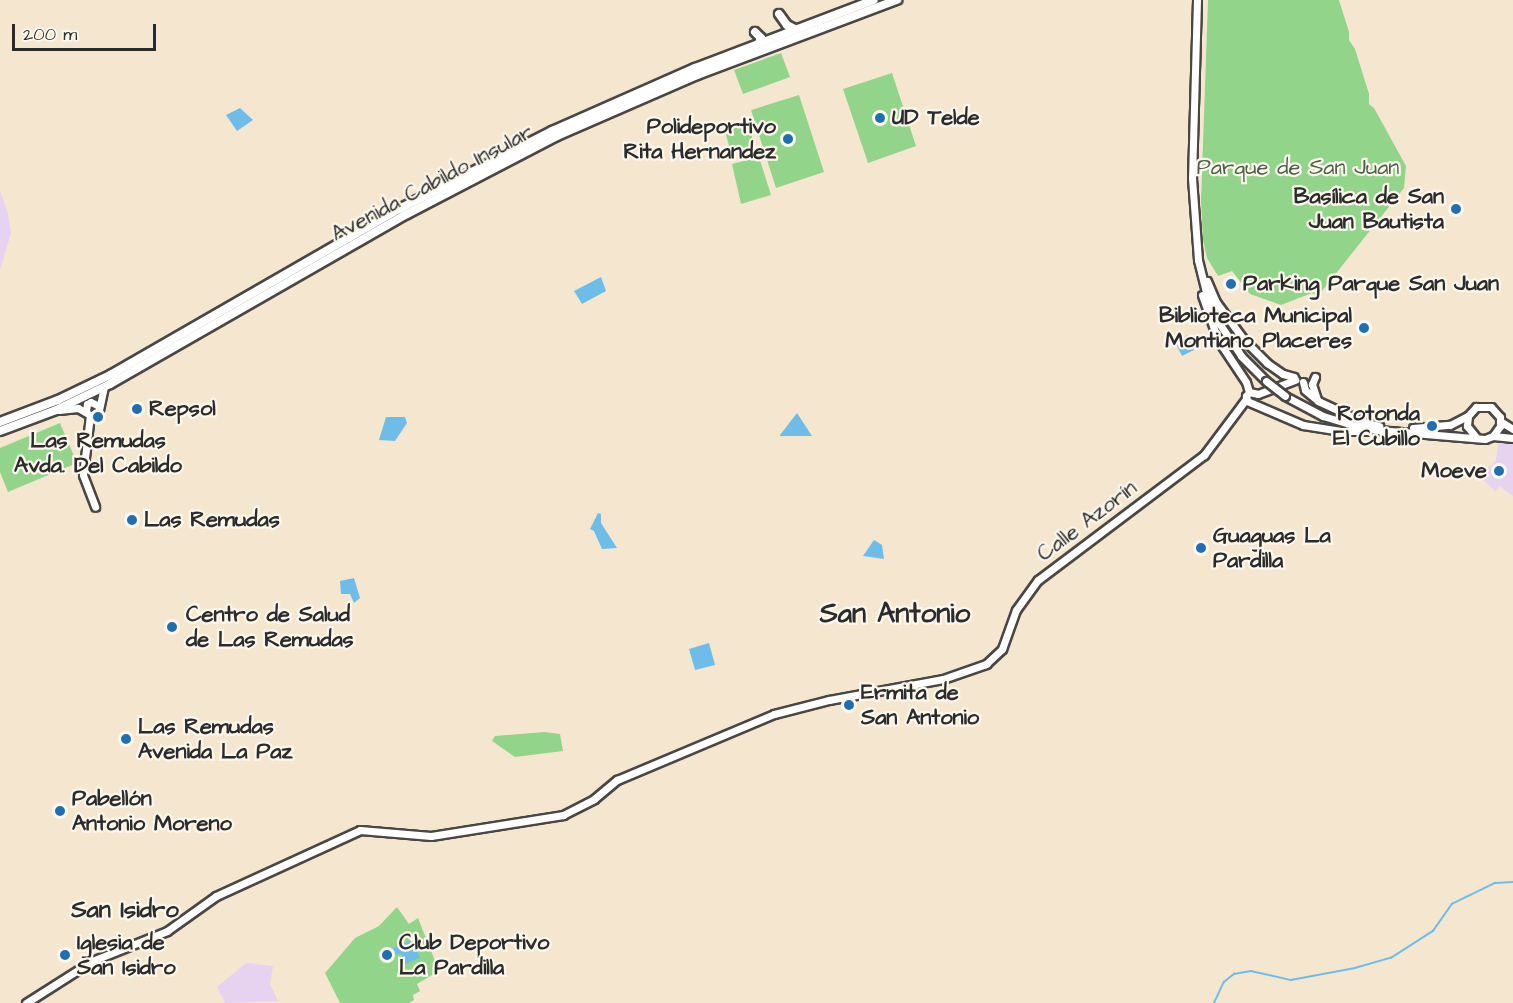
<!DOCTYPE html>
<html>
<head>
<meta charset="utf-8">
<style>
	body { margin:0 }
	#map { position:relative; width:1513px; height:1003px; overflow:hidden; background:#f5e7cf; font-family:"Architects Daughter",sans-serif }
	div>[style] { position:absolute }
	.built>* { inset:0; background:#e7d2ef }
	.green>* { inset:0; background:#93d48b }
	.water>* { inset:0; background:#6ebde9 }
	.stream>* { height:1.5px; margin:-0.75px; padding:0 0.75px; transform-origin:0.75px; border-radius:0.75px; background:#6ebde9 }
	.roads { filter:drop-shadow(2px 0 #494744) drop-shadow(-2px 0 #494744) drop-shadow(0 2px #494744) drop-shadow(0 -2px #494744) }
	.secondary>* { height:7px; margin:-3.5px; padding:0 3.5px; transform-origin:3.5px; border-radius:3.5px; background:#fff }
	.primary>* { height:8px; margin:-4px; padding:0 4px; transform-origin:4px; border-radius:4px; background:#fff }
	.bridges { filter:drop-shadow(2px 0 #494744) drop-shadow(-2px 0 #494744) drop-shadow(0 2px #494744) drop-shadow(0 -2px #494744) }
	.secondary-bridge>* { height:7px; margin:-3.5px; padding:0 3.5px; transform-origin:3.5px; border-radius:3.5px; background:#fff }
	.dots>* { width:16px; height:16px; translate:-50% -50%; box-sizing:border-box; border:3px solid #fbf7ec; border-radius:50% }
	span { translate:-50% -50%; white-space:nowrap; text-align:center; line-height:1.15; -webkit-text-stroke:4.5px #fbf7ec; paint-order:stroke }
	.poi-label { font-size:22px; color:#2b2b2b; font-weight:700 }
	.left { translate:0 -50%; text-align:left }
	.right { translate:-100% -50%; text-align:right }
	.park-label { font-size:22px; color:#4a5e48 }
	.street-label { font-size:22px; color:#2b2b2b }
	.neighbourhood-label { font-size:24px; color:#2b2b2b; font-weight:700 }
	.district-label { font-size:28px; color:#2b2b2b; font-weight:700 }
	.scale { position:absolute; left:12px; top:24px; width:144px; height:27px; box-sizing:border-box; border:3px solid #2b2b2b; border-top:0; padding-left:8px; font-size:18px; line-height:21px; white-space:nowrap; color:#2b2b2b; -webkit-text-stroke:4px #fbf7ec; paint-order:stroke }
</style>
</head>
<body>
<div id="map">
	<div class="built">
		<div style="clip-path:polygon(0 191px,8px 213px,11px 233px,0 270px)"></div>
		<div style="clip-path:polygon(1499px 441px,1513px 443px,1513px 496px,1499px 486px,1496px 492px,1479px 476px,1496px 461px)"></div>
		<div style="clip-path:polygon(246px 963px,273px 966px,270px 984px,278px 1001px,225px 1003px,217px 987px)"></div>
	</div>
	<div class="green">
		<div style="clip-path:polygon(1208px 0,1339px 0,1349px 32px,1349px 40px,1355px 49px,1369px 94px,1369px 104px,1374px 108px,1406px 166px,1404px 188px,1318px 296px,1312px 293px,1281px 305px,1250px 294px,1232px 271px,1218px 276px,1207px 258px,1203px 240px,1201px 201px)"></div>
		<div style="clip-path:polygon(781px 53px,790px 77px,743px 94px,734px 70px)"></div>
		<div style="clip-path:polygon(892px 73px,916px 146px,868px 163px,843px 89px)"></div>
		<div style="clip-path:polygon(799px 95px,824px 172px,776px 188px,751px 110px)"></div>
		<div style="clip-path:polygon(748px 124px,755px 146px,731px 153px,725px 131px)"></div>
		<div style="clip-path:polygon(759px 157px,771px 195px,741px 204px,732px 164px)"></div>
		<div style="clip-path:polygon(60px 423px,77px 463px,8px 492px,0 472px,0 448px)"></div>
		<div style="clip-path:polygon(544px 732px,560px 734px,563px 751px,515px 757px,492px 741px,495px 736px)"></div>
		<div style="clip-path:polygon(397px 907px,409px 924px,418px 918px,439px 971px,417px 984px,420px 991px,413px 995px,414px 1000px,409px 1003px,340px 1003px,325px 973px,355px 938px,379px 926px)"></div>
	</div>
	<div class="water">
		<div style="clip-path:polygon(240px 108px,253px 120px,237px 131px,226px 115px)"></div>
		<div style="clip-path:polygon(601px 277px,606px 291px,582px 304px,574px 291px)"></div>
		<div style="clip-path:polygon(1188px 335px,1194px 350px,1182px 356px,1175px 342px)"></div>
		<div style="clip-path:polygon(797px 413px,812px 436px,780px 436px,780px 435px)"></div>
		<div style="clip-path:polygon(386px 417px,405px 417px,407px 423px,395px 441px,379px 440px)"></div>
		<div style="clip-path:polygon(598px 513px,601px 514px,601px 523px,617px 548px,602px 549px,594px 531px,590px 529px)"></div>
		<div style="clip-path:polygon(874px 540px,882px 545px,884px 559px,863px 556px)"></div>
		<div style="clip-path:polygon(354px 578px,360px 598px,354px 603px,350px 594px,341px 594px,340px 581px)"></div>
		<div style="clip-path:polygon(709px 643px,715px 665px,695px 670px,689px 649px)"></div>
		<div style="clip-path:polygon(413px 940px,420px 958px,405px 964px,401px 954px,396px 955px,393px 948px)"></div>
	</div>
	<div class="stream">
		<div style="left:1214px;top:1003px;width:23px;rotate:-65deg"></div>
		<div style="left:1224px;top:982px;width:13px;rotate:-39deg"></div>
		<div style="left:1234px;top:974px;width:17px;rotate:-10deg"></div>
		<div style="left:1251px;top:971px;width:41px;rotate:12.7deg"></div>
		<div style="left:1291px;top:980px;width:65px;rotate:-10.6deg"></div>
		<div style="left:1355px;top:968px;width:37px;rotate:-16deg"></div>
		<div style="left:1391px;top:958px;width:50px;rotate:-32.7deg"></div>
		<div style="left:1433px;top:931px;width:33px;rotate:-55deg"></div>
		<div style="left:1452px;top:904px;width:48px;rotate:-26deg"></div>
		<div style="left:1495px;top:883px;width:18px;rotate:-3deg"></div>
	</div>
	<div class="roads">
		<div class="secondary">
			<div style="left:1197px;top:0;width:178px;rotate:91.6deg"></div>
			<div style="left:1192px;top:178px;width:82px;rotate:85.8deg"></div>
			<div style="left:1198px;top:260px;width:38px;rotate:76deg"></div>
			<div style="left:1207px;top:297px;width:29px;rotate:65deg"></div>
			<div style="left:1219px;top:323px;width:40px;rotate:56deg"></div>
			<div style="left:1241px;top:356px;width:35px;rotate:45deg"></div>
			<div style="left:1207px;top:281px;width:23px;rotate:67deg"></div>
			<div style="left:1216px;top:302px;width:47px;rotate:53.6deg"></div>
			<div style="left:1244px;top:340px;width:33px;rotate:45deg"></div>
			<div style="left:1267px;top:363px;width:19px;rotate:35deg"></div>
			<div style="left:1283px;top:374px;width:11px;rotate:15deg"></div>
			<div style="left:1202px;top:295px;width:48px;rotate:70.4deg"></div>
			<div style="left:1218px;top:340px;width:50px;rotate:56.3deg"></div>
			<div style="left:1246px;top:382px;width:10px;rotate:73deg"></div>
			<div style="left:1315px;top:377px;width:8px;rotate:113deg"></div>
			<div style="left:1312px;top:384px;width:16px;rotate:72deg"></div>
			<div style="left:1303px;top:382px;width:8px;rotate:76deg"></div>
			<div style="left:1305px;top:390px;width:17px;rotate:40deg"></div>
			<div style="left:1318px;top:401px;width:47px;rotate:24.9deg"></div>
			<div style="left:1361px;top:421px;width:19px;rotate:16deg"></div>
			<div style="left:1258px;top:394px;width:9px;rotate:-167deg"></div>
			<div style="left:1249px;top:392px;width:5px;rotate:127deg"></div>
			<div style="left:1246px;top:396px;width:5px;rotate:79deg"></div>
			<div style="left:1247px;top:401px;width:61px;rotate:23.2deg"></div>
			<div style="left:1303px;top:425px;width:37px;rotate:9deg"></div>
			<div style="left:1340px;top:431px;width:29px"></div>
			<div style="left:1258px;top:394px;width:40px;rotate:-21deg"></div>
			<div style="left:1285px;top:396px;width:43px;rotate:27.8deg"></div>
			<div style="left:1323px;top:416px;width:30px;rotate:17deg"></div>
			<div style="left:1352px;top:425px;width:26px;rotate:11deg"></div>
			<div style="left:1378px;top:430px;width:107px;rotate:4.8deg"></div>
			<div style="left:1485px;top:439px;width:9px;rotate:-21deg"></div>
			<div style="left:1493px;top:436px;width:12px;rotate:-55deg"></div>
			<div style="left:1500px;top:426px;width:9px;rotate:-90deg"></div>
			<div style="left:1500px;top:417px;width:13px;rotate:-132deg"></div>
			<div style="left:1491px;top:407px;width:15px;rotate:180deg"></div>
			<div style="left:1476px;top:407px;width:12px;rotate:132deg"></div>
			<div style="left:1468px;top:416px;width:10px;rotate:96deg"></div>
			<div style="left:1467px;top:426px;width:14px;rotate:51deg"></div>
			<div style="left:59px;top:410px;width:19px;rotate:-6deg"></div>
			<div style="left:78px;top:408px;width:14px;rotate:30deg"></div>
			<div style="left:90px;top:415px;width:5px"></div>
			<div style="left:95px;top:415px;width:6px;rotate:-51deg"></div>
			<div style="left:99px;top:410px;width:24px;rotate:-78deg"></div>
			<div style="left:86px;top:411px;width:7px;rotate:-82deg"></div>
			<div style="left:87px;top:404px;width:4px;rotate:-27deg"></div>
			<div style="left:91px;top:402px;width:9px;rotate:27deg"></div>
			<div style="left:90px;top:415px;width:60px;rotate:96.7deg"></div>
			<div style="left:83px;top:475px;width:34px;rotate:69deg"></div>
			<div style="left:1500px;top:421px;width:15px;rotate:32deg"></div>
			<div style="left:1413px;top:428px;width:37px;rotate:-5deg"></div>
			<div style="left:1450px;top:425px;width:20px;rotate:-27deg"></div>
			<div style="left:1493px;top:436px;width:20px;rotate:6deg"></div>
			<div style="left:26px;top:1003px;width:78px;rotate:-32.5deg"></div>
			<div style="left:92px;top:961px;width:81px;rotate:-21.8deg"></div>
			<div style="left:167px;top:931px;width:60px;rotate:-35.5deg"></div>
			<div style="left:216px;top:896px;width:158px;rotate:-24.6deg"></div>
			<div style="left:360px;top:830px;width:71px;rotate:4.8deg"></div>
			<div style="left:431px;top:836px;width:134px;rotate:-9deg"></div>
			<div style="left:563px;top:815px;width:35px;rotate:-27deg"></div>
			<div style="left:594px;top:799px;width:30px;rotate:-40deg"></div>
			<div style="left:617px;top:780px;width:170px;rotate:-22.8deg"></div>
			<div style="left:774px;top:714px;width:57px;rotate:-14.3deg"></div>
			<div style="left:829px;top:700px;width:116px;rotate:-10.4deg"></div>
			<div style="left:943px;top:679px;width:46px;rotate:-19.2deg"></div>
			<div style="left:986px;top:664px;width:22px;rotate:-43deg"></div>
			<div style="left:1002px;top:649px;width:41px;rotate:-70.3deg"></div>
			<div style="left:1016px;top:610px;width:37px;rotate:-54deg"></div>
			<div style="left:1038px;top:580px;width:208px;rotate:-37deg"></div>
			<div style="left:1204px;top:455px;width:70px;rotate:-53.1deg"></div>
		</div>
		<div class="primary">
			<div style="left:779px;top:14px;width:14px;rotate:54deg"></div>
			<div style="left:787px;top:25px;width:9px;rotate:27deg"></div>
			<div style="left:755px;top:32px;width:8px;rotate:45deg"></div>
			<div style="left:761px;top:38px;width:5px;rotate:112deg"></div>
			<div style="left:0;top:422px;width:62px;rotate:-20.8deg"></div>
			<div style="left:58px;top:400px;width:60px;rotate:-25.7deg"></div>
			<div style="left:112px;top:374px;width:331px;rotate:-29.9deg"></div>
			<div style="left:399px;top:209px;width:172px;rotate:-27deg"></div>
			<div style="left:552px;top:131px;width:156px;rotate:-23.8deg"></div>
			<div style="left:695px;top:68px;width:191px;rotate:-20.8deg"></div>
			<div style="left:0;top:431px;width:60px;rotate:-20.6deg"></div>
			<div style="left:56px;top:410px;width:60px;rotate:-25.7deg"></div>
			<div style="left:110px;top:384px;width:342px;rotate:-29.8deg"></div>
			<div style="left:407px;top:214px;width:169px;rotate:-27.5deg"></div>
			<div style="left:557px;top:136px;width:153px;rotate:-23.5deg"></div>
			<div style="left:697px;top:75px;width:214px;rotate:-20.6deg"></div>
		</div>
	</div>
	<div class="bridges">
		<div class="secondary-bridge">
			<div style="left:1266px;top:381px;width:24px;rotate:38deg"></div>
		</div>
	</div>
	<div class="dots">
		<div style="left:880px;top:118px;background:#1f6fb2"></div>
		<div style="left:788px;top:139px;background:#1f6fb2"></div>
		<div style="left:1456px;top:209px;background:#1f6fb2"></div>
		<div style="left:1231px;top:284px;background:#1f6fb2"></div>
		<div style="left:1364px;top:328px;background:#1f6fb2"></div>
		<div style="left:137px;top:409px;background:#1f6fb2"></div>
		<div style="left:98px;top:417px;background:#1f6fb2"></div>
		<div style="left:1432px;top:426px;background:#1f6fb2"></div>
		<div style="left:1499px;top:471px;background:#1f6fb2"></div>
		<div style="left:132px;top:520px;background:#1f6fb2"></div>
		<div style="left:1201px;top:548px;background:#1f6fb2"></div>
		<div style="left:172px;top:627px;background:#1f6fb2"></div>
		<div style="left:849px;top:705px;background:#1f6fb2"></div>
		<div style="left:126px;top:739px;background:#1f6fb2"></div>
		<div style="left:60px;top:811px;background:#1f6fb2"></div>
		<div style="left:65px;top:955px;background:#1f6fb2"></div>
		<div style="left:387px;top:955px;background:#1f6fb2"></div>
	</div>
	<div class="poi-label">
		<span class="left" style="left:892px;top:118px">UD Telde</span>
		<span class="right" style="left:776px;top:139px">Polideportivo<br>Rita Hernandez</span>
		<span class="right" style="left:1444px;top:209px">Basílica de San<br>Juan Bautista</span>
		<span class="left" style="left:1243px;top:284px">Parking Parque San Juan</span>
		<span class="right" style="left:1352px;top:328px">Biblioteca Municipal<br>Montiano Placeres</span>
		<span class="left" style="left:149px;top:409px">Repsol</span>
		<span class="right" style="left:1420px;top:426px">Rotonda<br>El Cubillo</span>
		<span style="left:98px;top:453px">Las Remudas<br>Avda. Del Cabildo</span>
		<span class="right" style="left:1487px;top:471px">Moeve</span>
		<span class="left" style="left:144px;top:520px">Las Remudas</span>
		<span class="left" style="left:1213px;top:548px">Guaguas La<br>Pardilla</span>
		<span class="left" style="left:186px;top:627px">Centro de Salud<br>de Las Remudas</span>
		<span class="left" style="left:861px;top:705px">Ermita de<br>San Antonio</span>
		<span class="left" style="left:138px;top:739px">Las Remudas<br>Avenida La Paz</span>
		<span class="left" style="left:72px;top:811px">Pabellón<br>Antonio Moreno</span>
		<span class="left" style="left:77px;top:955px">Iglesia de<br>San Isidro</span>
		<span class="left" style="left:399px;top:955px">Club Deportivo<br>La Pardilla</span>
	</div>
	<div class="park-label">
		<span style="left:1298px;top:168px">Parque de San Juan</span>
	</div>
	<div class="street-label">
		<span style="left:432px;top:183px;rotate:-28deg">Avenida Cabildo Insular</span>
		<span style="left:1087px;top:521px;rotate:-37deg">Calle Azorín</span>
	</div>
	<div class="neighbourhood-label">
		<span style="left:125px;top:911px">San Isidro</span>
	</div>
	<div class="district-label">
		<span style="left:895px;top:614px">San Antonio</span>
	</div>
	<div class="scale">200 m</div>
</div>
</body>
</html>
